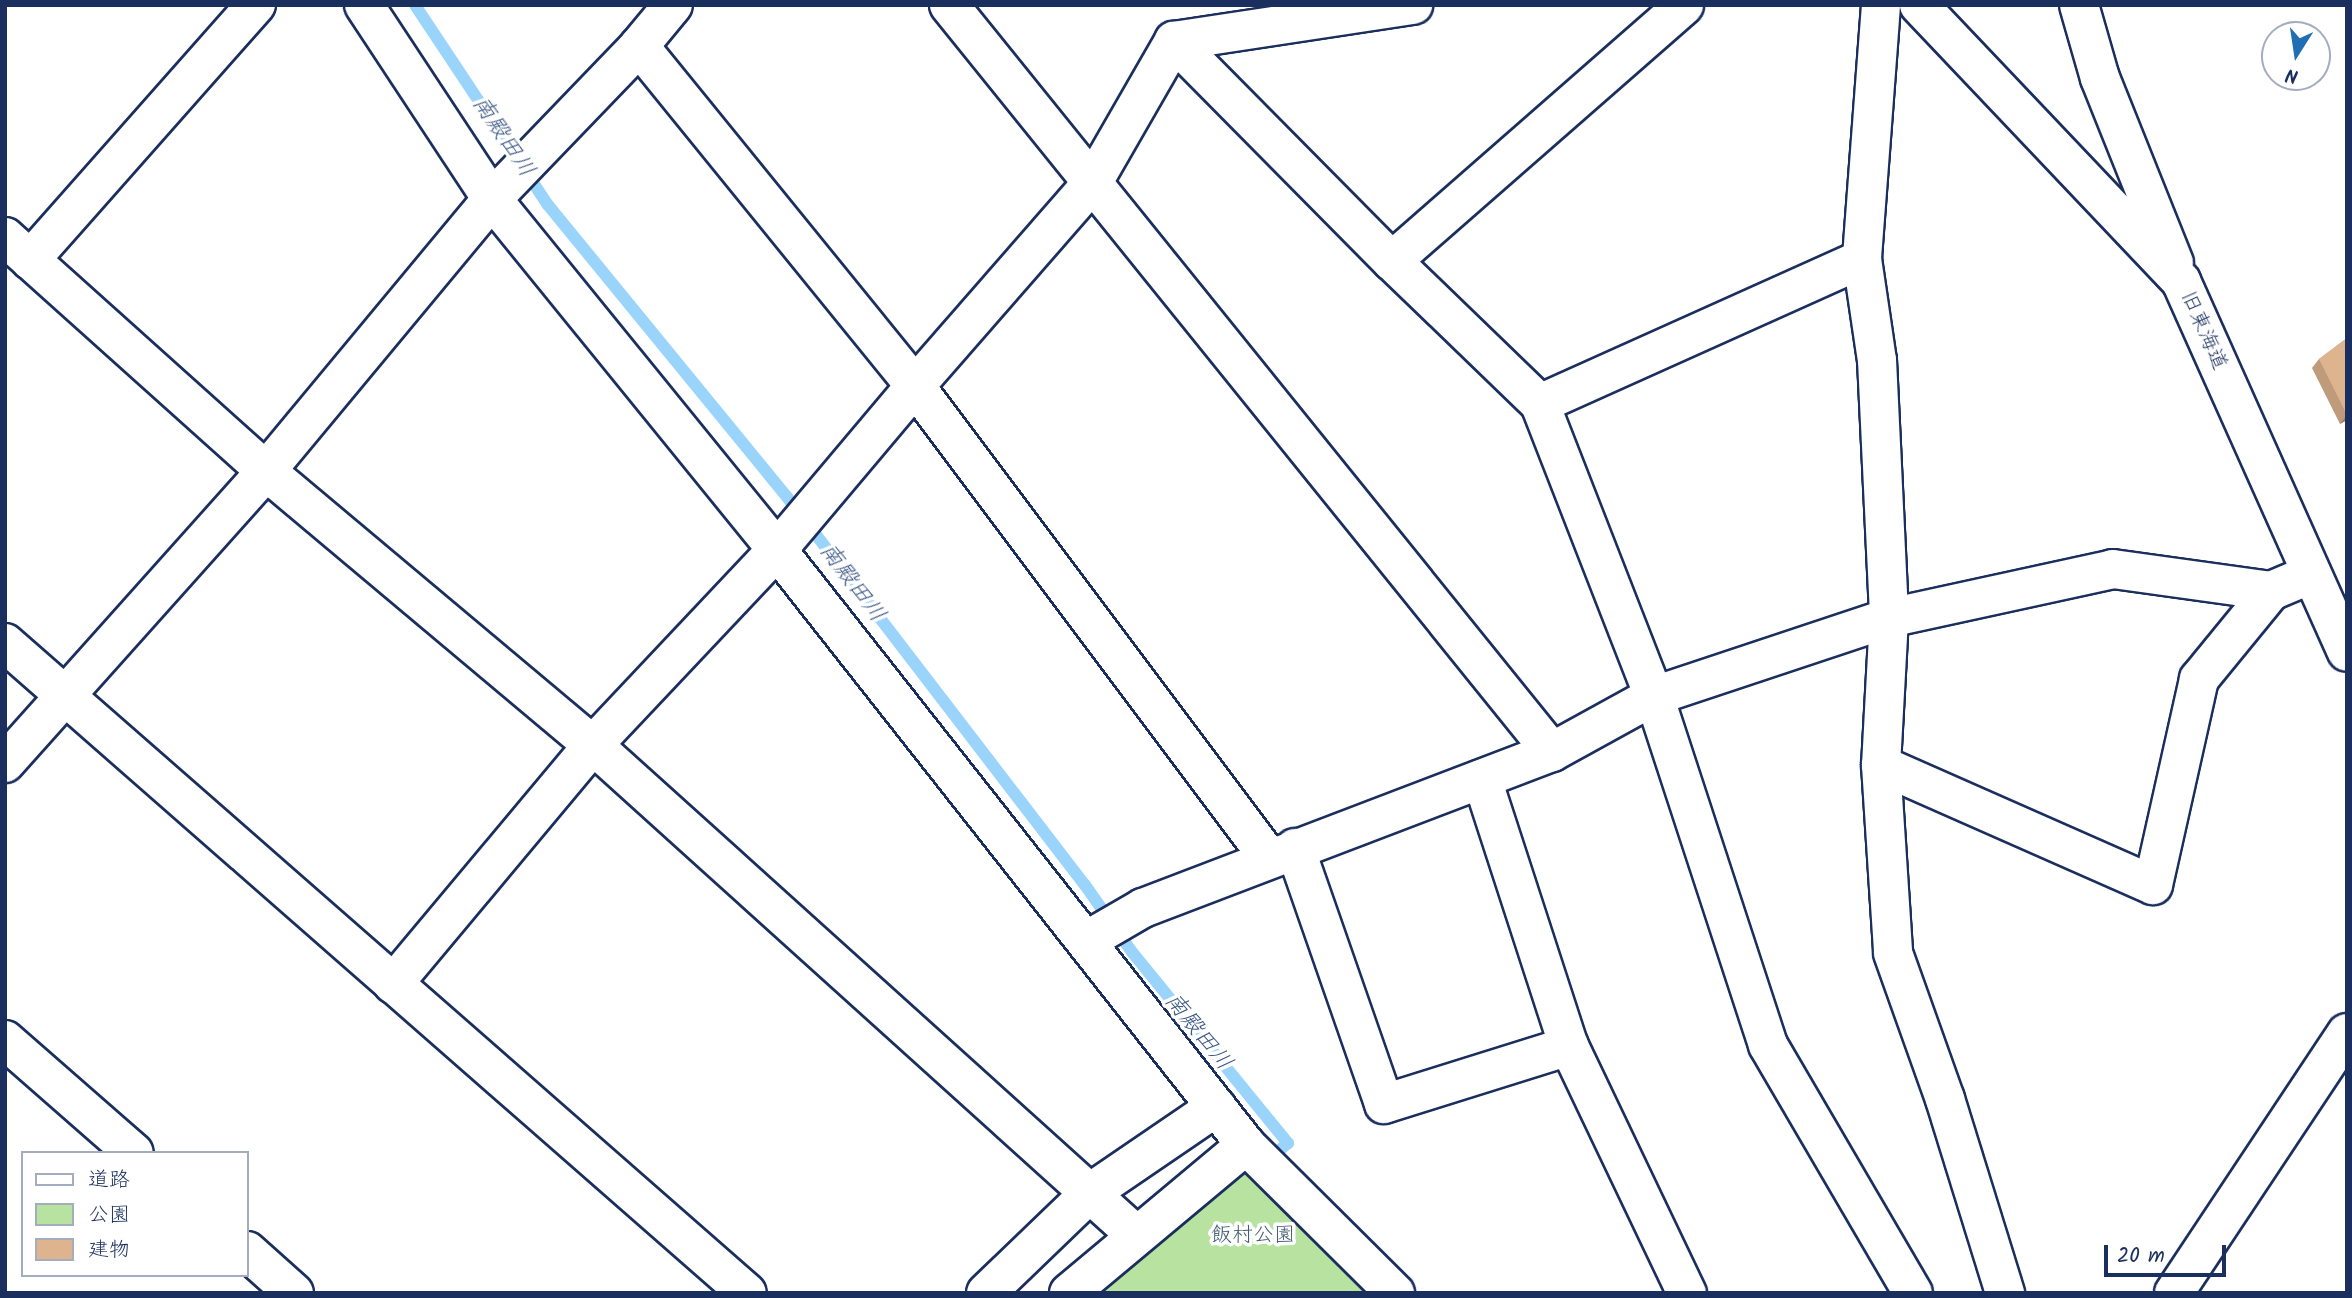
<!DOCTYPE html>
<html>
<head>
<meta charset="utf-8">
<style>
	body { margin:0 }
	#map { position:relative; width:2352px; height:1298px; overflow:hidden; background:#fff; font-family:Kalam,"Klee One",sans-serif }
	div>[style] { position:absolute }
	.green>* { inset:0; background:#b7e2a0 }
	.stream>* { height:12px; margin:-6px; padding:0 6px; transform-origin:6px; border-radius:6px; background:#9bd4fb }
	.roads { filter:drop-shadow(2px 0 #1b2f5e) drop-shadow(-2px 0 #1b2f5e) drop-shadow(0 2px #1b2f5e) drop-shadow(0 -2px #1b2f5e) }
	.street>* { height:38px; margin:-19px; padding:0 19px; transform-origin:19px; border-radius:19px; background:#fff }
	.secondary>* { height:38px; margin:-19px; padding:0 19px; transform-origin:19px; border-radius:19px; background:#fff }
	.wall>* { inset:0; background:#bf9b7b }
	.shaded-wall>* { inset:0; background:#9b7e64 }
	.building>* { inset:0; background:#deb48f }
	span { translate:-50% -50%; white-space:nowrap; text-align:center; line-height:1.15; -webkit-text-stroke:7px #fff; paint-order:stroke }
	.street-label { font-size:21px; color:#1b2f5e }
	.park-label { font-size:21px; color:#425c6e }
	.water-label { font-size:23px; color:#3b5885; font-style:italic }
	.frame { position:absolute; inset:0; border:7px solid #1b2f5e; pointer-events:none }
	.legend { position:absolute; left:21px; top:1151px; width:228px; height:126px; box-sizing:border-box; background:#fff; border:2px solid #a4acbf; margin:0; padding:9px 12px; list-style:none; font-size:21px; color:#1b2f5e }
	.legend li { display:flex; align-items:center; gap:14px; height:35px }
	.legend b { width:35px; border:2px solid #a4acbf }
	.north { position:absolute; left:2261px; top:21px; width:70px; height:70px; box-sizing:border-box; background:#fff; border:2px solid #a4acbf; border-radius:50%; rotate:192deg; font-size:19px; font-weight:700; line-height:28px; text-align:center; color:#1b2f5e }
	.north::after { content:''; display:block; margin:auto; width:24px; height:32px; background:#1f6fb2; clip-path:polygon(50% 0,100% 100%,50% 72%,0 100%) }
	.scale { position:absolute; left:2104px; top:1245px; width:122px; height:32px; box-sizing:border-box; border:4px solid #1b2f5e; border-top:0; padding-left:9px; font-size:21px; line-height:24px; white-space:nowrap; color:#1b2f5e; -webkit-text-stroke:5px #fff; paint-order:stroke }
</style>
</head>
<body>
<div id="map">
	<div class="green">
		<div style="clip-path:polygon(1258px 1157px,1389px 1293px,1103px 1293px)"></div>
	</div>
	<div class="stream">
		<div style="left:415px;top:5px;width:240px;rotate:56.4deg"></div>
		<div style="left:548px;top:205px;width:377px;rotate:50.7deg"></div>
		<div style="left:787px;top:497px;width:489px;rotate:52.5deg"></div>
		<div style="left:1085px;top:885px;width:82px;rotate:55deg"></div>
		<div style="left:1132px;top:952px;width:247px;rotate:50.8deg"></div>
		<div style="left:1288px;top:1143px;width:16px;rotate:140deg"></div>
	</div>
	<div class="roads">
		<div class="street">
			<div style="left:364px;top:5px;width:232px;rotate:56.6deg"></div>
			<div style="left:492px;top:199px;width:452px;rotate:50.9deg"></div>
			<div style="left:777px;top:550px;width:758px;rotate:51.75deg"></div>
			<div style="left:1246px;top:1145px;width:210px;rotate:44.8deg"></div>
			<div style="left:949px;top:5px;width:960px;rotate:51.09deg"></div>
			<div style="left:1881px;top:5px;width:255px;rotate:94.3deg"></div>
			<div style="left:1862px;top:259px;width:102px;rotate:81.6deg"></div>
			<div style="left:1877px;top:360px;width:258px;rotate:87.3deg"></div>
			<div style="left:1889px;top:618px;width:147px;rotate:93.1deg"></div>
			<div style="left:1881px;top:765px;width:188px;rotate:86.3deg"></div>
			<div style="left:1893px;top:953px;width:155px;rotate:70.4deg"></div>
			<div style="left:1945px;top:1099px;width:203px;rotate:72.8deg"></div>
			<div style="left:1174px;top:41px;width:310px;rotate:45.3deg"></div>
			<div style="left:1392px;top:261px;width:206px;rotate:44deg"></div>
			<div style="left:639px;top:46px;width:438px;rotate:50.9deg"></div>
			<div style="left:915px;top:386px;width:590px;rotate:53.13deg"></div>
			<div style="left:5px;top:237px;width:351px;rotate:41.9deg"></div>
			<div style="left:266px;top:471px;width:427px;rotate:40deg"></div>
			<div style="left:593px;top:745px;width:730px;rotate:42.06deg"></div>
			<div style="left:1862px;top:259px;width:353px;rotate:155.8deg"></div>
			<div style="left:1540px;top:404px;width:313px;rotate:68.7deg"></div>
			<div style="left:1654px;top:696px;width:367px;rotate:71.9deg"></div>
			<div style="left:1768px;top:1045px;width:287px;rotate:59.7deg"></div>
			<div style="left:30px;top:260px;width:341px;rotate:-48.5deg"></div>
			<div style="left:1392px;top:261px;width:388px;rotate:-41.2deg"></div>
			<div style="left:5px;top:643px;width:986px;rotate:41.22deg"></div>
			<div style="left:5px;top:763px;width:392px;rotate:-48.2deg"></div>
			<div style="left:266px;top:471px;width:354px;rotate:-50.3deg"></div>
			<div style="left:492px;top:199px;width:212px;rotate:-46.1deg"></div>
			<div style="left:639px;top:46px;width:53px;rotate:-50.3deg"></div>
			<div style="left:1881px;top:765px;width:297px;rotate:23.8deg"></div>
			<div style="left:2153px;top:885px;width:211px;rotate:-77.4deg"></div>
			<div style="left:2199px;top:679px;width:114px;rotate:-50.7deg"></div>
			<div style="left:1482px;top:779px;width:281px;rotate:72deg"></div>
			<div style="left:1569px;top:1046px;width:274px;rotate:64.5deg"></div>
			<div style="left:1295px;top:848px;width:271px;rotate:70.8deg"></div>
			<div style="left:1384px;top:1104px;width:194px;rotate:-17.4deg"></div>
			<div style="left:1086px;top:941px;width:66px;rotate:-30.1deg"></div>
			<div style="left:1143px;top:908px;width:438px;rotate:-20.9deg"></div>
			<div style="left:1552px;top:752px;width:116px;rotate:-28.8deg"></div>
			<div style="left:1654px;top:696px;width:248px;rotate:-18.4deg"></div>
			<div style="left:1889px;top:618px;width:229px;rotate:-12.3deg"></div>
			<div style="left:2113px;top:569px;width:160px;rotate:7.9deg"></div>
			<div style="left:2271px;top:591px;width:43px;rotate:-23deg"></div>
			<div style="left:393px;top:984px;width:312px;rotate:-50.1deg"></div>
			<div style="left:593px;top:745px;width:268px;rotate:-46.7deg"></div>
			<div style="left:777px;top:550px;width:214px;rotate:-49.9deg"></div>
			<div style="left:915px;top:386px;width:271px;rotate:-48.9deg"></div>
			<div style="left:1093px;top:182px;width:163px;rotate:-60.1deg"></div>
			<div style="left:1174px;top:41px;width:242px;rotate:-8.6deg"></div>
			<div style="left:5px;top:1040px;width:171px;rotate:41.2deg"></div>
			<div style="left:247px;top:1251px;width:63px;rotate:41.8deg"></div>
			<div style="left:986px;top:1293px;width:144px;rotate:-43.9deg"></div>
			<div style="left:1090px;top:1193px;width:153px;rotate:-34.3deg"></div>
			<div style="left:1069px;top:1293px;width:231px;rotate:-39.9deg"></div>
			<div style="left:2174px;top:1293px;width:312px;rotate:-56.4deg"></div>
		</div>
		<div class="secondary">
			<div style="left:1919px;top:5px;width:381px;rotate:46.5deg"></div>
			<div style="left:2181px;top:281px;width:406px;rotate:65.9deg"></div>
			<div style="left:2079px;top:5px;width:76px;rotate:74deg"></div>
			<div style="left:2100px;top:78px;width:199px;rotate:68.2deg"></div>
		</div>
	</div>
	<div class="wall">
		<div style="clip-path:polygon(2347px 338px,2347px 420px,2340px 424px,2312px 368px,2319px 359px)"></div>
	</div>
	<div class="shaded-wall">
		<div style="clip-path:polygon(2347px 415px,2347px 420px,2340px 424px)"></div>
	</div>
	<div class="building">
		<div style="clip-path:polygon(2347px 338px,2347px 415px,2319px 359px)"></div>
	</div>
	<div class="street-label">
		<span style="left:2203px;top:331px;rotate:66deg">旧東海道</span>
	</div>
	<div class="park-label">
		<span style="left:1253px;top:1236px">飯村公園</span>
	</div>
	<div class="water-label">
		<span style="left:503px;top:137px;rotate:56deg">南殿田川</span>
		<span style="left:852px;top:583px;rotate:53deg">南殿田川</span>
		<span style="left:1198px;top:1032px;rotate:51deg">南殿田川</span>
	</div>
	<div class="frame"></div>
	<ul class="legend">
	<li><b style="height:9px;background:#fff"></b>道路</li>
	<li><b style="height:19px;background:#b7e2a0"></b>公園</li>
	<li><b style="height:19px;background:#deb48f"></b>建物</li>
	</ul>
	<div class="north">N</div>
	<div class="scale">20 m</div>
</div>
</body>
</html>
